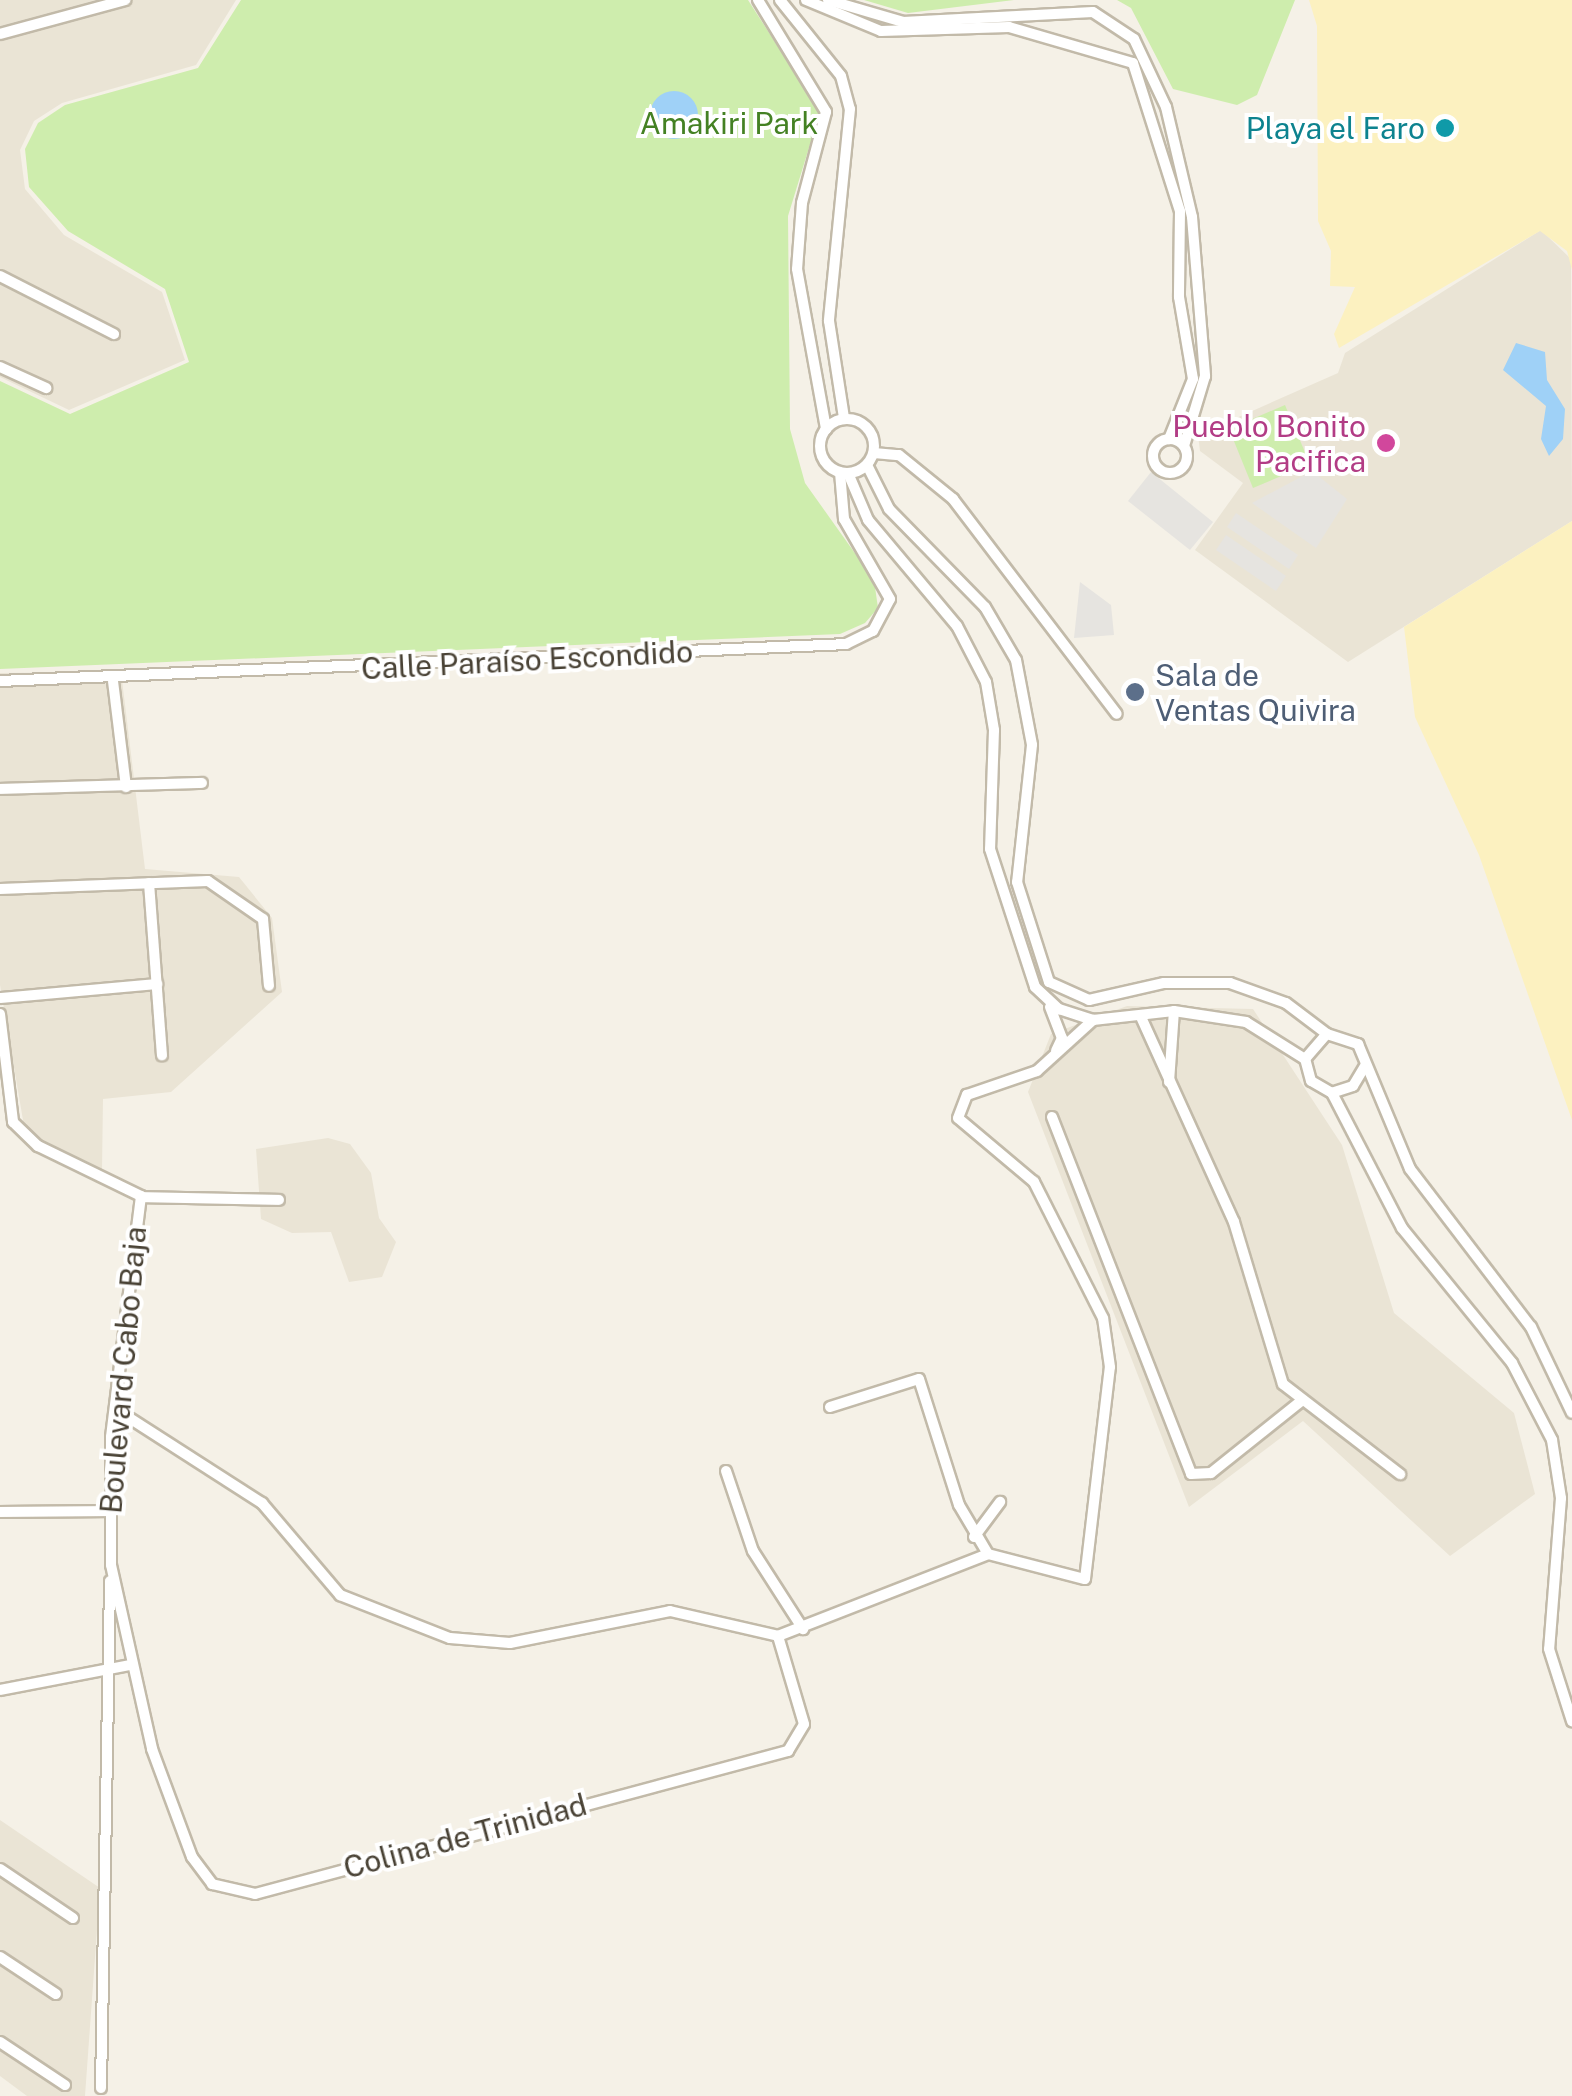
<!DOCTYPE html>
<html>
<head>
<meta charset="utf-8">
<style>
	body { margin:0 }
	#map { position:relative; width:1572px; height:2096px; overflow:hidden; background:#f5f1e7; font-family:"Public Sans",sans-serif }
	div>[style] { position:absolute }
	.residential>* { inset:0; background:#eae4d5 }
	.green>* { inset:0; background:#ceedad }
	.sand>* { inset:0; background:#fcf1c0 }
	.parking>* { inset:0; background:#e6e4e0 }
	.water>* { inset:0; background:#9fd1f7 }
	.round { border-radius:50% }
	.roads { filter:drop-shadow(2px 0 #c2baa9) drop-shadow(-2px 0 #c2baa9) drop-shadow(0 2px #c2baa9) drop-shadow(0 -2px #c2baa9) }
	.street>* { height:10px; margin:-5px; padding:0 5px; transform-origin:5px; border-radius:5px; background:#fff }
	.street>.ring { margin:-5px; padding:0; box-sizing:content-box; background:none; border:10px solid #fff; border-radius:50% }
	.dots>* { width:28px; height:28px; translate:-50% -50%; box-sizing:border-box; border:5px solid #fff; border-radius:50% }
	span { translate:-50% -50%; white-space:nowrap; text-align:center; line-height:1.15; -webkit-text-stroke:8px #fff; paint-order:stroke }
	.park-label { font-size:30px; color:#448123 }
	.culture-label { font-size:30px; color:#0d838f }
	.right { translate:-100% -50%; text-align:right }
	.hotel-label { font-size:30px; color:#b23c85 }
	.street-label { font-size:30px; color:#494235 }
	.service-label { font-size:30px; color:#4e5e75 }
	.left { translate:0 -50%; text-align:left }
</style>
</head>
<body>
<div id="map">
	<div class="residential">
		<div style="clip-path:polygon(0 0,236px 0,196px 65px,62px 103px,34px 121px,20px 150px,25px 189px,64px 235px,162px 292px,185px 360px,69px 410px,0 377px)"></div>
		<div style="clip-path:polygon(1541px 230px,1571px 259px,1572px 521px,1348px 662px,1195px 550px,1243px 483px,1200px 451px,1198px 435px,1338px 373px,1345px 353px)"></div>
		<div style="clip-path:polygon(121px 672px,145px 869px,239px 877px,272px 918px,282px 992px,171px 1092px,103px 1099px,102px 1170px,42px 1145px,24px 1126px,0 985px,0 673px)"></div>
		<div style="clip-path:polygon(1127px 1006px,1253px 1009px,1342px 1145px,1394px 1313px,1514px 1413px,1535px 1494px,1450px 1556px,1303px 1421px,1189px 1507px,1028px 1092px,1051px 1034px)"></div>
		<div style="clip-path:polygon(328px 1138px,350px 1144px,371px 1173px,379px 1218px,396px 1242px,382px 1277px,349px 1282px,331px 1232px,292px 1233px,261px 1219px,256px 1149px)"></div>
		<div style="clip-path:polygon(0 1820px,100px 1888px,85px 2096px,27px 2096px,0 2076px)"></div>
	</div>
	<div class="green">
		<div style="clip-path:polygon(241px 0,748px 0,820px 112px,788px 216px,790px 429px,805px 483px,874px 580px,878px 608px,865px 623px,840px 634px,0 669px,0 381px,70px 414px,189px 362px,165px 289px,68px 231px,29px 187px,25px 149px,38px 123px,65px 105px,198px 68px)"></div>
		<div style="clip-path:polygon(864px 0,1014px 0,908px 13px)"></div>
		<div style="clip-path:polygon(1117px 0,1295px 0,1257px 95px,1237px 105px,1173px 89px,1131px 8px)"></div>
		<div style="clip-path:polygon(1285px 405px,1310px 464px,1253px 488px,1229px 429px)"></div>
	</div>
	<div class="sand">
		<div style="clip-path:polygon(1309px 0,1572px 0,1572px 270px,1567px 251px,1540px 231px,1339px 348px,1334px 334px,1355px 287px,1330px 286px,1331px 251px,1318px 221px,1317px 26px)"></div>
		<div style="clip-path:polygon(1572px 521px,1572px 1120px,1479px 855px,1415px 717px,1404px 627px)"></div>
	</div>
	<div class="parking">
		<div style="clip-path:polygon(1312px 471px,1347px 499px,1316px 548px,1252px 503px)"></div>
		<div style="clip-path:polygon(1151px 472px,1213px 522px,1190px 550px,1128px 501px)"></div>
		<div style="clip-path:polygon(1236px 513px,1298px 555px,1289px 569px,1227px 527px)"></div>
		<div style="clip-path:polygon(1226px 535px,1286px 576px,1276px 591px,1216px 550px)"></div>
		<div style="clip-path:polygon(1080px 582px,1111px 605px,1114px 635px,1074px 638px)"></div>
	</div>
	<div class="water">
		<div class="round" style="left:650px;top:91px;width:48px;height:48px"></div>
		<div style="clip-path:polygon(1516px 343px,1545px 352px,1547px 380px,1565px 409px,1563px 439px,1549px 456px,1541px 439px,1546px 406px,1503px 370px)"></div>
	</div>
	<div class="roads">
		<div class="street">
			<div style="left:758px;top:0;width:131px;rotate:58.7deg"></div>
			<div style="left:826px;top:112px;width:94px;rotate:104.8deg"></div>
			<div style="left:802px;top:203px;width:66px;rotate:94.3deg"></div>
			<div style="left:797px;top:269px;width:163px;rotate:79.7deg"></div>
			<div style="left:780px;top:0;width:97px;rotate:51.2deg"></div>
			<div style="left:841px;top:76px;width:34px;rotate:75deg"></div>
			<div style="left:850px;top:109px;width:213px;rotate:95.7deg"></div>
			<div style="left:829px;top:321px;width:98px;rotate:81.2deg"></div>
			<div style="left:806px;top:0;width:81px;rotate:22.5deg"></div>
			<div style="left:881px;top:31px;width:128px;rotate:-1.8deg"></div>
			<div style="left:1009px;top:27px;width:129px;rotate:16.2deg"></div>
			<div style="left:1133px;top:63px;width:155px;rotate:72.4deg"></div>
			<div style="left:1180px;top:211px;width:86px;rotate:90.7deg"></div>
			<div style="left:1179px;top:297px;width:83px;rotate:80.3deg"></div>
			<div style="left:1193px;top:379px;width:65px;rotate:111.8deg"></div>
			<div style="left:828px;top:0;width:78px;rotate:16.3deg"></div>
			<div style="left:903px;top:22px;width:190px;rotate:-3deg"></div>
			<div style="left:1093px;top:12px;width:49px;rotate:33.4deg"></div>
			<div style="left:1134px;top:39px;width:75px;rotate:64.8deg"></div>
			<div style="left:1166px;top:107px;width:113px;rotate:76.7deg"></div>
			<div style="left:1192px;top:217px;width:160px;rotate:85.3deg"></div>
			<div style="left:1205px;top:376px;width:73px;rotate:106.7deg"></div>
			<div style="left:0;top:34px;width:130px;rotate:-15.2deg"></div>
			<div style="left:0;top:276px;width:128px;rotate:27deg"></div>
			<div style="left:0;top:367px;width:51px;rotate:24.5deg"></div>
			<div class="ring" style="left:820px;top:419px;width:44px;height:44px"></div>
			<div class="ring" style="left:1153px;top:439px;width:24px;height:24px"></div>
			<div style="left:874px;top:453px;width:25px;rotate:5deg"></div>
			<div style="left:899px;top:455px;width:70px;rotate:39.2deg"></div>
			<div style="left:953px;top:499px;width:270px;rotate:52.7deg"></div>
			<div style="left:867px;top:465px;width:49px;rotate:63.4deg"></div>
			<div style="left:889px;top:509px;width:137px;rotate:45.6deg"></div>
			<div style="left:985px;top:607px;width:61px;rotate:59.7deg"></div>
			<div style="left:1016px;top:660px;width:86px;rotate:79.3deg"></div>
			<div style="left:1032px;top:745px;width:138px;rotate:96.2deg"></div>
			<div style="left:1017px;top:882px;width:105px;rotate:72.3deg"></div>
			<div style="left:1049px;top:982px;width:44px;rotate:24.2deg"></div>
			<div style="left:1089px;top:1000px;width:77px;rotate:-12.8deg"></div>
			<div style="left:1164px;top:983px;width:66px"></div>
			<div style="left:1230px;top:983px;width:59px;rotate:19.7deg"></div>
			<div style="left:1286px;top:1003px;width:51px;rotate:37.1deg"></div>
			<div style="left:848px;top:473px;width:51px;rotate:66.9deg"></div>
			<div style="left:868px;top:520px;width:138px;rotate:50deg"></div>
			<div style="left:957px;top:626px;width:63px;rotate:62.6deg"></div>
			<div style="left:986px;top:682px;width:49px;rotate:80.5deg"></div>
			<div style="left:994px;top:730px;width:119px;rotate:91.9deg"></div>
			<div style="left:990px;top:849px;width:145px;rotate:71.9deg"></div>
			<div style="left:1035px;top:987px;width:33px;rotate:43deg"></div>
			<div style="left:1059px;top:1009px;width:36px;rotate:18deg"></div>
			<div style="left:1093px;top:1020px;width:81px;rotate:-6.3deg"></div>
			<div style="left:1174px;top:1011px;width:73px;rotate:8.7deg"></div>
			<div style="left:1246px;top:1022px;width:70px;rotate:32.1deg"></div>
			<div style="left:0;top:681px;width:847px;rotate:-2.5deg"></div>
			<div style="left:846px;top:644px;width:30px;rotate:-26deg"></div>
			<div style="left:873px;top:631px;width:36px;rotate:-62deg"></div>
			<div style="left:890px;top:599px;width:92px;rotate:-119.9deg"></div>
			<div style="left:844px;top:519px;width:47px;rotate:-94.9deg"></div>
			<div style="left:113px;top:681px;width:107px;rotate:83deg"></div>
			<div style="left:0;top:789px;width:202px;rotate:-1.7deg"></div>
			<div style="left:149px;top:883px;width:173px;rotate:85.7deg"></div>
			<div style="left:0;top:889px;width:208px;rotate:-2.2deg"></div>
			<div style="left:208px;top:881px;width:67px;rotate:34.6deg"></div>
			<div style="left:263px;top:919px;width:67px;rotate:84.9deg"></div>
			<div style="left:0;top:998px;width:158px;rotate:-5.1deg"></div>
			<div style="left:1050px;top:1007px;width:33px;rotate:69deg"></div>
			<div style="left:1062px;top:1038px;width:14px;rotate:115deg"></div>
			<div style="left:0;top:1014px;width:109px;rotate:83.1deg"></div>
			<div style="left:13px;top:1122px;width:35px;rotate:44deg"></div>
			<div style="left:38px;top:1146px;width:114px;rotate:25.9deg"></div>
			<div style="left:141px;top:1196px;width:243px;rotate:97.1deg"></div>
			<div style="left:111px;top:1437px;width:128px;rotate:90deg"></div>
			<div style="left:111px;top:1565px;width:189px;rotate:77.4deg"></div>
			<div style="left:152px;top:1749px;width:115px;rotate:69.7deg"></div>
			<div style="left:192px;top:1857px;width:34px;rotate:53deg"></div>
			<div style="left:212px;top:1884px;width:44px;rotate:13.1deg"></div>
			<div style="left:255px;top:1894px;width:552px;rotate:-15.02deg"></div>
			<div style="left:788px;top:1751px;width:31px;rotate:-59deg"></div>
			<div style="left:804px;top:1724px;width:92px;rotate:-106.5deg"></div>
			<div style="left:1141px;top:1017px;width:225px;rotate:65.6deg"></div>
			<div style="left:1234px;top:1222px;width:169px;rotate:73.2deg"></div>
			<div style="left:1283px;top:1384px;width:148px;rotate:37.6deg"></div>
			<div style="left:1365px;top:1066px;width:23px;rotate:121deg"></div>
			<div style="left:1353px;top:1086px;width:22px;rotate:162deg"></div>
			<div style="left:1332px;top:1093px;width:24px;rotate:-150deg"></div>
			<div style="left:1311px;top:1081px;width:23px;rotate:-105deg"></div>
			<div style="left:1305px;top:1059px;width:33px;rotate:-49deg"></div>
			<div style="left:1327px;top:1034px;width:33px;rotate:18deg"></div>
			<div style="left:1358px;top:1044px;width:135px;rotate:67.4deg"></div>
			<div style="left:1410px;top:1169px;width:199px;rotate:52.6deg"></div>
			<div style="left:1531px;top:1327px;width:95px;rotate:64.5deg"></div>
			<div style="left:1169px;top:1082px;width:71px;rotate:-86deg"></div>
			<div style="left:1332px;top:1093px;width:152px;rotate:62.6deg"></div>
			<div style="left:1402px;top:1228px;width:174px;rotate:50.8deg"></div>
			<div style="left:1512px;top:1363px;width:87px;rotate:62.5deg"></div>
			<div style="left:1552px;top:1440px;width:59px;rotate:81.2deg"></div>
			<div style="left:1561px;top:1498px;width:151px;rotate:94.5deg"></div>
			<div style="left:1549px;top:1649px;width:76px;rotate:72.3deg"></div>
			<div style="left:1052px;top:1117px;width:383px;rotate:68.7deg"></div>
			<div style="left:1191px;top:1474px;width:20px;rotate:-3deg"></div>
			<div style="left:1211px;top:1473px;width:114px;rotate:-38.6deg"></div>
			<div style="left:141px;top:1197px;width:138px;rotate:1.2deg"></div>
			<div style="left:830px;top:1407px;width:93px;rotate:-17.5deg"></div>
			<div style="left:919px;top:1379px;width:132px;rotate:72.4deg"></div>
			<div style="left:959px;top:1505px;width:57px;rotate:59.4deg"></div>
			<div style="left:120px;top:1412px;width:169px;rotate:32.7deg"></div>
			<div style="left:262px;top:1503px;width:121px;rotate:49.7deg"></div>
			<div style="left:340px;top:1595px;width:118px;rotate:21.4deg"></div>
			<div style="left:450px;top:1638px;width:60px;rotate:4.8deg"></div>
			<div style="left:510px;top:1643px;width:163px;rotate:-11.3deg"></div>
			<div style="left:670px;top:1611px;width:111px;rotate:13deg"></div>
			<div style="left:778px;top:1636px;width:225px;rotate:-21.3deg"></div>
			<div style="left:988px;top:1554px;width:100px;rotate:14.5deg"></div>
			<div style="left:1085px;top:1579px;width:213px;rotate:-83.3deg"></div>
			<div style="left:1110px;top:1367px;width:49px;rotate:-98.1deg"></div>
			<div style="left:1103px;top:1318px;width:153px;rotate:-116.9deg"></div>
			<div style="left:1034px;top:1182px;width:99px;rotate:-139.9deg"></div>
			<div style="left:958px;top:1118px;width:25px;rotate:-69deg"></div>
			<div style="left:967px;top:1095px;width:74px;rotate:-18.9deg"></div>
			<div style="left:1037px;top:1071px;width:76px;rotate:-42.3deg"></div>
			<div style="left:726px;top:1471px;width:84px;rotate:71.4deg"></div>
			<div style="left:753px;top:1551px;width:93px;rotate:57.3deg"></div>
			<div style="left:0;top:1512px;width:110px;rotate:-0.5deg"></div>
			<div style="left:974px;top:1537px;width:44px;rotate:-53.4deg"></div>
			<div style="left:0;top:1690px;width:132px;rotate:-10.9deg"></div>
			<div style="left:0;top:1869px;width:88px;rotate:33.9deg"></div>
			<div style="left:0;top:1957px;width:67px;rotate:33.5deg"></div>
			<div style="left:0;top:2042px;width:78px;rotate:33.5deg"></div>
			<div style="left:101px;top:2088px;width:507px;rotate:-88.98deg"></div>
		</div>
	</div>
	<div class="dots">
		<div style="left:1445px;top:128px;background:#0f9aa8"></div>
		<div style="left:1386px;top:443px;background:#d1479c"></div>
		<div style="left:1135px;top:692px;background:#5c6f8a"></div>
	</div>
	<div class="park-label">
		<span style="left:729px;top:123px">Amakiri Park</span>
	</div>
	<div class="culture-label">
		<span class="right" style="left:1425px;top:128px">Playa el Faro</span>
	</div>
	<div class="hotel-label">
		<span class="right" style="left:1366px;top:443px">Pueblo Bonito<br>Pacifica</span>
	</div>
	<div class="street-label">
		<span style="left:527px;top:660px;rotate:-3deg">Calle Paraíso Escondido</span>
		<span style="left:123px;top:1370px;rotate:-85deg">Boulevard Cabo Baja</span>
		<span style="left:465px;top:1836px;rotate:-15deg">Colina de Trinidad</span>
	</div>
	<div class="service-label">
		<span class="left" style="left:1155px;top:692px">Sala de<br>Ventas Quivira</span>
	</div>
</div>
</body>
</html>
